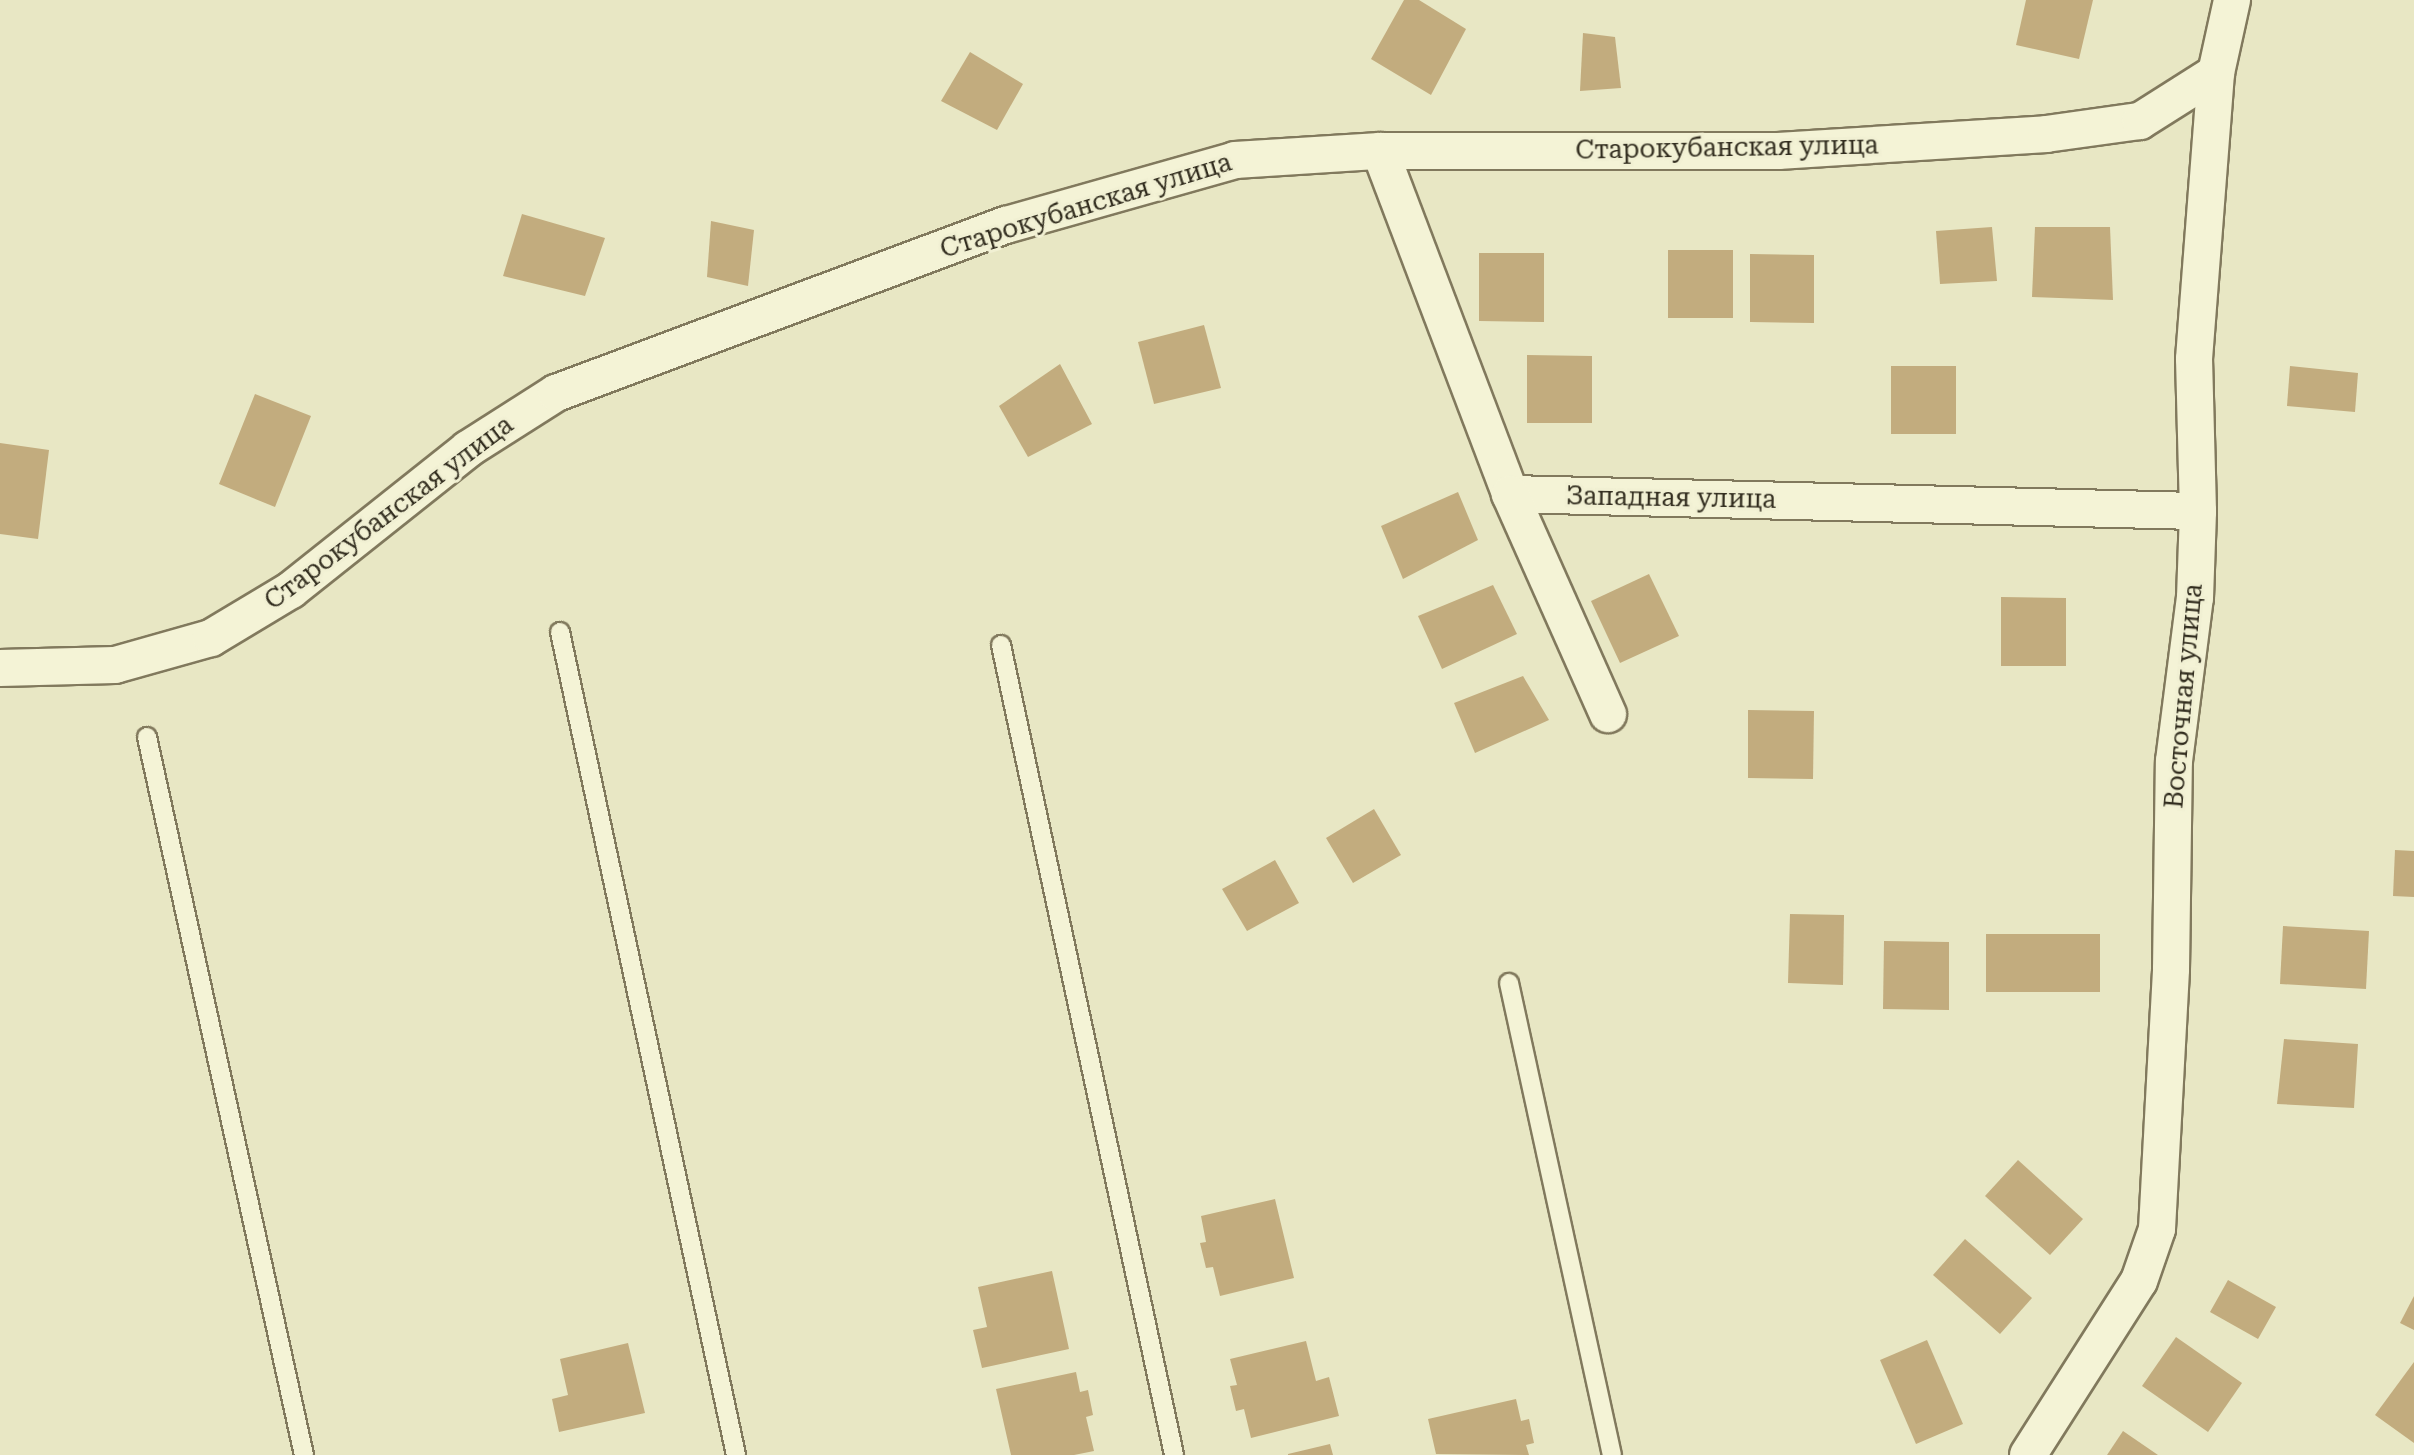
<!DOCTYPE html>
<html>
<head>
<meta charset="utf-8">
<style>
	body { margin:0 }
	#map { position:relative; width:2414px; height:1455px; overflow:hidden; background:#e8e7c4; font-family:"Roboto Serif",serif }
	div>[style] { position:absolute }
	.building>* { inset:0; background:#c2ac7e }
	.roads { filter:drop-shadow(2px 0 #81795d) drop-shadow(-2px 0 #81795d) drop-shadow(0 2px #81795d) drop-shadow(0 -2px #81795d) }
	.lane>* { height:18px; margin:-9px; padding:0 9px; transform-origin:9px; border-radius:9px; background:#f4f3d6 }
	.street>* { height:36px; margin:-18px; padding:0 18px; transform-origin:18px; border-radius:18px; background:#f4f3d6 }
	span { translate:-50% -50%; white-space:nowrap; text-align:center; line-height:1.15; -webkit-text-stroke:6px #f1f0d3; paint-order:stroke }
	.street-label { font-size:26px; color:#322d1f }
</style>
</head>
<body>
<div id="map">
	<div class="building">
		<div style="clip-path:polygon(1404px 0,1419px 0,1466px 29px,1431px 95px,1371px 59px)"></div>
		<div style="clip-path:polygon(2026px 0,2093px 0,2079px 59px,2016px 45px)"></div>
		<div style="clip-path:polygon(1583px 33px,1615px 37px,1621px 88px,1580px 91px)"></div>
		<div style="clip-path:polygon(970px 52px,1023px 84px,997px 130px,941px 101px)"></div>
		<div style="clip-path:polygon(522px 214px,605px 238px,585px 296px,503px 276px)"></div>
		<div style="clip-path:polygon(711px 221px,754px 230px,748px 286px,707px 277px)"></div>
		<div style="clip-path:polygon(1992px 227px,1997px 281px,1940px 284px,1936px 231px)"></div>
		<div style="clip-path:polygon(2035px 227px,2110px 227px,2113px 300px,2032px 297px)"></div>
		<div style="clip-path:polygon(1668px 250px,1733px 250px,1733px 318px,1668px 318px)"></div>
		<div style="clip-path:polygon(1479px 253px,1544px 253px,1544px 322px,1479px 321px)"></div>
		<div style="clip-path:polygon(1750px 254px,1814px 255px,1814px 323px,1750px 322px)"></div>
		<div style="clip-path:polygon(1204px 325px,1221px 388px,1154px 404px,1138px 342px)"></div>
		<div style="clip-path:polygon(1527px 355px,1592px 356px,1592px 423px,1527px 423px)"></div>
		<div style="clip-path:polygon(1060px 364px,1092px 424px,1028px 457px,999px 406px)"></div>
		<div style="clip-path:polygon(1891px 366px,1956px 366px,1956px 434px,1891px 434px)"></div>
		<div style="clip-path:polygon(2290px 366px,2358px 373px,2355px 412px,2287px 406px)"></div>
		<div style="clip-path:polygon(255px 394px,311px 416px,275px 507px,219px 484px)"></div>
		<div style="clip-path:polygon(0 443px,49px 450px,38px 539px,0 534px)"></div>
		<div style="clip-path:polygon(1458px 492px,1478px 540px,1403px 579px,1381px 526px)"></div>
		<div style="clip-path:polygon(1649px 574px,1679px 636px,1620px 663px,1591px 601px)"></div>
		<div style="clip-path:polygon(1493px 585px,1517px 634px,1442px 669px,1418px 616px)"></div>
		<div style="clip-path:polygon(2001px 597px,2066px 598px,2066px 666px,2001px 666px)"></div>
		<div style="clip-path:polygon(1523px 676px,1549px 720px,1475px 753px,1454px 703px)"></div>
		<div style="clip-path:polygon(1748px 710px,1814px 711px,1813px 779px,1748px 778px)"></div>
		<div style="clip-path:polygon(1374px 809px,1401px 855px,1353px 883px,1326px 838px)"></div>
		<div style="clip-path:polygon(2395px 850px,2414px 851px,2414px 897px,2393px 896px)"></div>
		<div style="clip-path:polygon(1275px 860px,1299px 903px,1247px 931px,1222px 889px)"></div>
		<div style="clip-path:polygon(1790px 914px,1844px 915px,1843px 985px,1788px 983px)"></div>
		<div style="clip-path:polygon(2283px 926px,2369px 931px,2366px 989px,2280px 984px)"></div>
		<div style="clip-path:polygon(1986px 934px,2100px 934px,2100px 992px,1986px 992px)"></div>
		<div style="clip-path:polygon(1884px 941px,1949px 942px,1949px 1010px,1883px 1009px)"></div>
		<div style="clip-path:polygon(2284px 1039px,2358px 1044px,2354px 1108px,2277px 1104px)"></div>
		<div style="clip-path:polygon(2018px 1160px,2083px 1219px,2050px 1255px,1985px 1196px)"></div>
		<div style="clip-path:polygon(1275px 1199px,1294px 1278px,1220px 1296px,1213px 1267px,1206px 1268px,1200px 1243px,1206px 1242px,1201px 1216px)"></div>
		<div style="clip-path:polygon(1965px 1239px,2032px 1298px,2000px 1334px,1933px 1275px)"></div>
		<div style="clip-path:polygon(1052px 1271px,1069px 1349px,982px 1368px,973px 1330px,987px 1327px,978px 1287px)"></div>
		<div style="clip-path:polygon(2228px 1280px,2276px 1307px,2258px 1339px,2210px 1312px)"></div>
		<div style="clip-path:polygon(2414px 1296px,2414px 1330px,2400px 1323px)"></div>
		<div style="clip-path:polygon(2176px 1337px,2242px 1383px,2208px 1432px,2142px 1386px)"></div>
		<div style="clip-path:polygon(1927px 1340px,1963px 1424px,1916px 1444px,1880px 1360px)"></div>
		<div style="clip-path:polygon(1306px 1341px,1316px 1381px,1329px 1377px,1339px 1416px,1251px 1438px,1244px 1409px,1236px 1411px,1230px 1386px,1237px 1385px,1230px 1359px)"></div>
		<div style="clip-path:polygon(628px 1343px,645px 1413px,559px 1432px,552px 1399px,568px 1395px,560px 1359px)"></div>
		<div style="clip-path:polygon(2414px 1362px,2414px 1443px,2375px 1415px)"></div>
		<div style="clip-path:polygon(1076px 1372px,1080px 1392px,1088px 1390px,1093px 1415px,1086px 1417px,1094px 1451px,1074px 1455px,1011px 1455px,996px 1389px)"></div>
		<div style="clip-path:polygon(1516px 1399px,1521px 1421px,1529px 1419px,1534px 1443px,1526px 1445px,1529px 1455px,1436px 1454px,1428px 1419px)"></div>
		<div style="clip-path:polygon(2123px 1431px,2158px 1455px,2107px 1455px)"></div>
		<div style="clip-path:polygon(1330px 1444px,1333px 1455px,1288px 1455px,1288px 1454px)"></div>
	</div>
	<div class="roads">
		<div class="lane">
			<div style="left:560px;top:632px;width:842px;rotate:77.93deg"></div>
			<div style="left:1001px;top:645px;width:828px;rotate:77.94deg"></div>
			<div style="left:147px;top:737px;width:735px;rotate:77.67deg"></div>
			<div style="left:1509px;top:983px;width:483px;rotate:77.7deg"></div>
		</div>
		<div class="street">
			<div style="left:1380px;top:151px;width:367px;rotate:69.2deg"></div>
			<div style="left:1510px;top:494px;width:688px;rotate:1.42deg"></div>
			<div style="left:1510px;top:494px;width:241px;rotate:66deg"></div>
			<div style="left:0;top:668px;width:115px;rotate:-1.5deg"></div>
			<div style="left:115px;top:665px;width:100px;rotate:-15.7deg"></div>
			<div style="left:211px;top:638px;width:93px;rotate:-31deg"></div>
			<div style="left:291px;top:590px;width:226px;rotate:-38.5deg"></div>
			<div style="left:468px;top:449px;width:104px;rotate:-32.5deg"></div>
			<div style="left:556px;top:393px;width:480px;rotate:-20.5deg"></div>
			<div style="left:1006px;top:225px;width:238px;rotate:-15.8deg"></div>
			<div style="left:1235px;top:160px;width:145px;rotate:-3.6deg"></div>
			<div style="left:1380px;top:151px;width:398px"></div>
			<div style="left:1778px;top:151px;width:269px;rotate:-3.6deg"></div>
			<div style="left:2046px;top:134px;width:95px;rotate:-7.9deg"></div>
			<div style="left:2140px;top:121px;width:90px;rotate:-32.3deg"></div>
			<div style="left:2028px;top:1455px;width:206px;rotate:-57.5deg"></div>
			<div style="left:2139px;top:1281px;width:55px;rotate:-70.9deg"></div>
			<div style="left:2157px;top:1229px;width:260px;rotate:-86.9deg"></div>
			<div style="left:2171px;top:969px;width:208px;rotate:-89.2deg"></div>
			<div style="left:2174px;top:761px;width:164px;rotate:-82.7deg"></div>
			<div style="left:2195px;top:598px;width:87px;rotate:-88deg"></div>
			<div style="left:2198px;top:511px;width:152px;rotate:-91.5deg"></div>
			<div style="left:2194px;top:359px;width:287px;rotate:-85.6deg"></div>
			<div style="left:2216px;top:73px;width:75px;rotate:-77.6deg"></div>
		</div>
	</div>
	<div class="street-label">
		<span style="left:1727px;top:148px;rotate:-1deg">Старокубанская улица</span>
		<span style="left:1086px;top:206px;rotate:-17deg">Старокубанская улица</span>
		<span style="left:1671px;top:498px;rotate:1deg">Западная улица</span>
		<span style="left:389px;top:513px;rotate:-37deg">Старокубанская улица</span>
		<span style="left:2184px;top:696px;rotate:-85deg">Восточная улица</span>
	</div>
</div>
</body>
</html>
